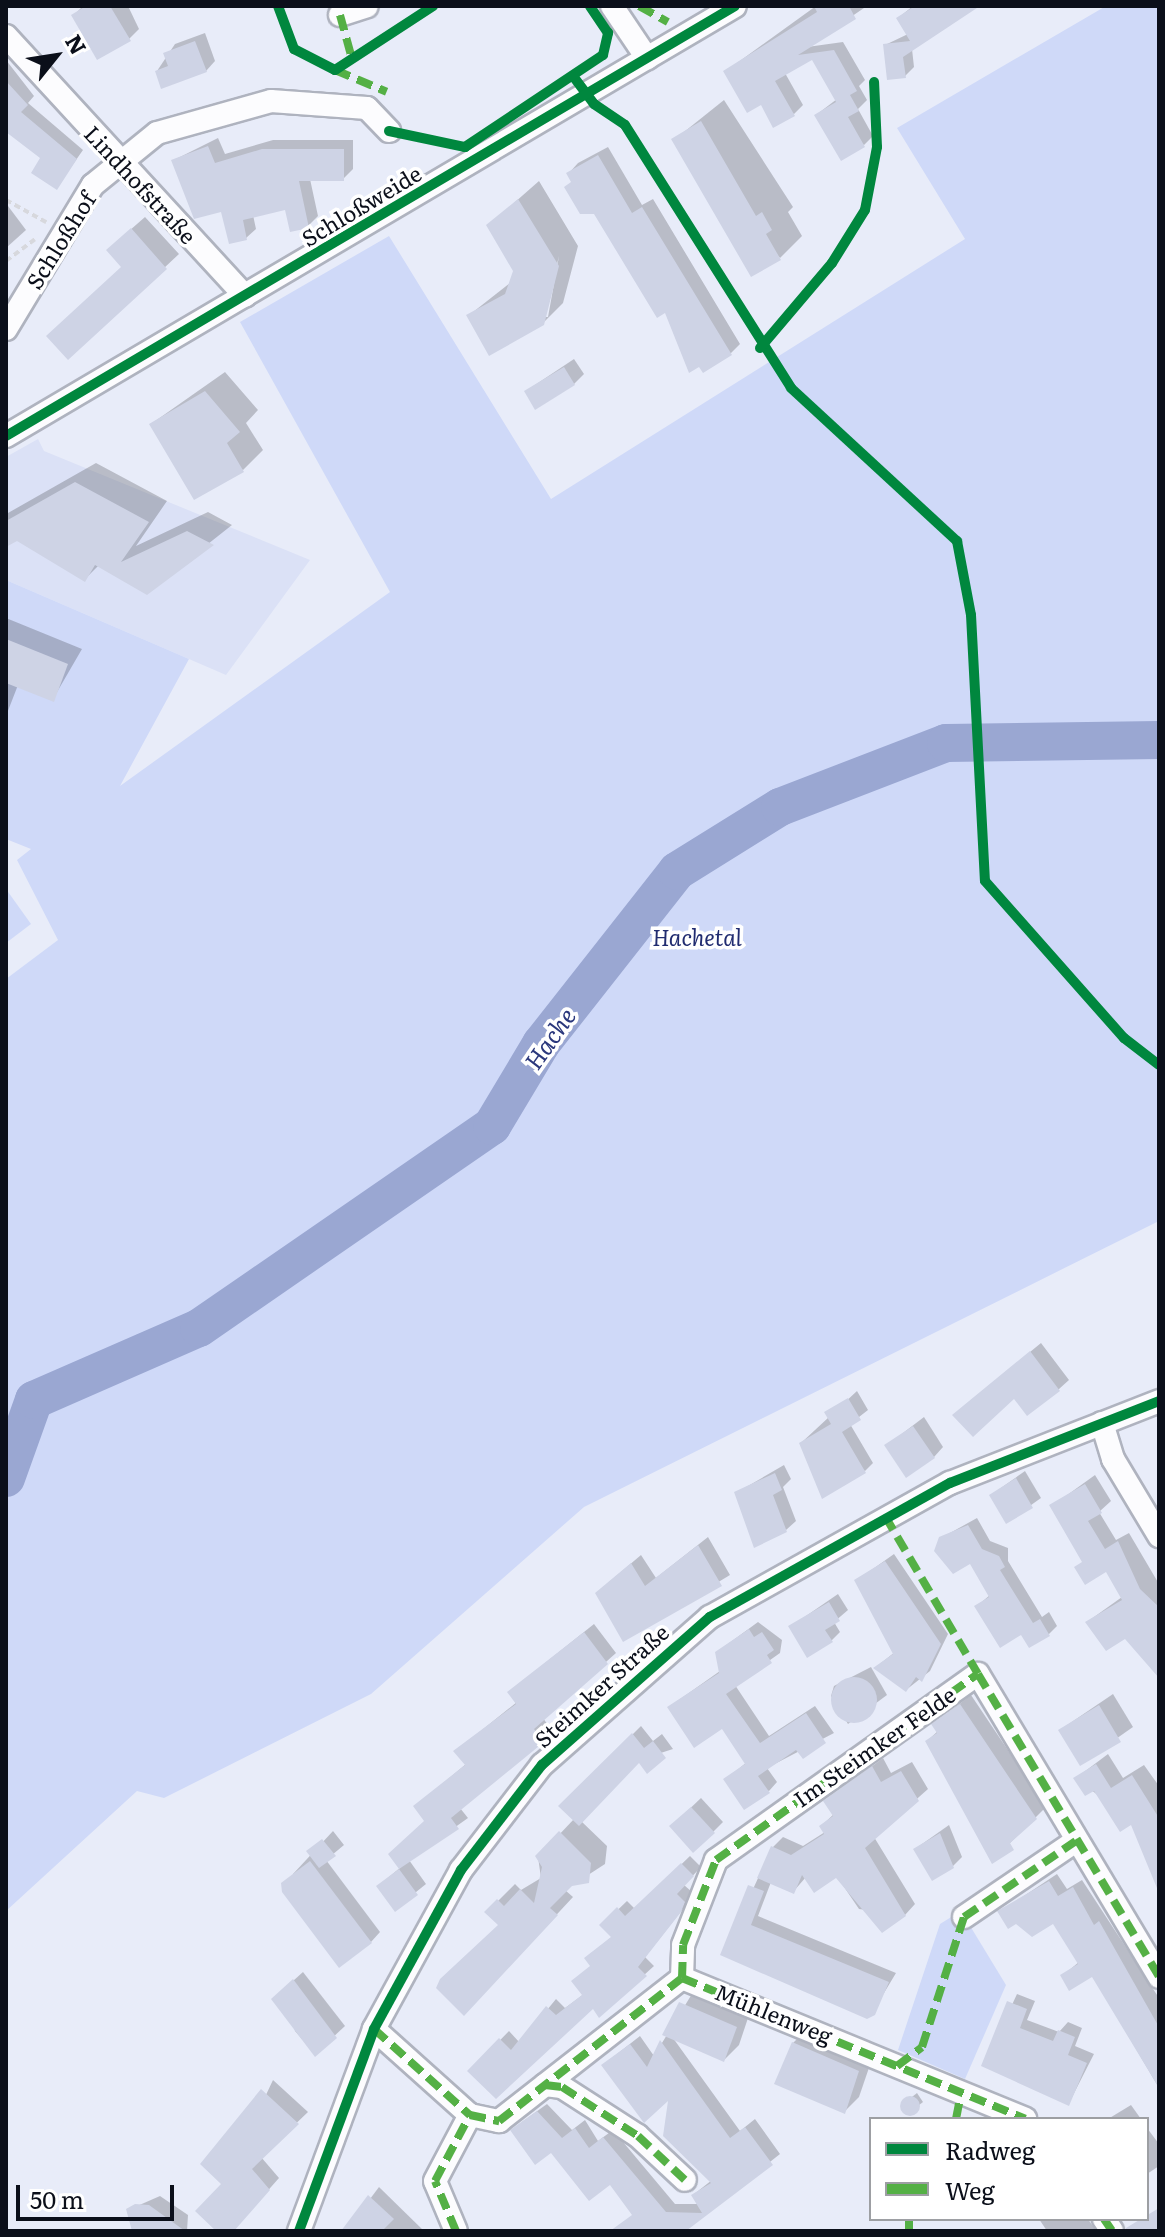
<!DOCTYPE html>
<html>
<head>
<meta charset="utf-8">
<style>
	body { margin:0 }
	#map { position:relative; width:1165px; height:2237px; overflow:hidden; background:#e8ecf9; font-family:Literata,serif }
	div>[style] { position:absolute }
	.built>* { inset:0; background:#dbe1f6 }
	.green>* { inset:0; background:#cfd9f8 }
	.shadow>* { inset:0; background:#0003 }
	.river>* { height:38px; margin:-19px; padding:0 19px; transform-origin:19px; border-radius:19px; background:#9aa7d2 }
	.building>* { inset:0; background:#ced3e5 }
	.round { border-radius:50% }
	.path>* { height:4px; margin-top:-2px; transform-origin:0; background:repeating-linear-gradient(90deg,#d7d8dd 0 6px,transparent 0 10px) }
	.roads { filter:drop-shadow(2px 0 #afb3bf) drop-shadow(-2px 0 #afb3bf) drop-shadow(0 2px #afb3bf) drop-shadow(0 -2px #afb3bf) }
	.minor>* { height:22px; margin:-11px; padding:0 11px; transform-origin:11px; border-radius:11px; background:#fcfcfe }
	.quiet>* { height:8px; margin-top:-4px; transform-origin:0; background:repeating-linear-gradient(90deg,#54b045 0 16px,transparent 0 24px) }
	.cycleway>* { height:10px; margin:-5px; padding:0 5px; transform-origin:5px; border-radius:5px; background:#00873e }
	span { translate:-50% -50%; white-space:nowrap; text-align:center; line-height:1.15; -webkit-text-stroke:7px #fff; paint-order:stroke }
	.street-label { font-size:22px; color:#0b0f1a }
	.park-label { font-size:22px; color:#212c70; font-style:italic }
	.water-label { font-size:24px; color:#2a377c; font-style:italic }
	.frame { position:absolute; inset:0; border:8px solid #0b0f1a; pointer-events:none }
	.legend { position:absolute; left:869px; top:2117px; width:280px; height:104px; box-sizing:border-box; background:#fff; border:2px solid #9d9fa3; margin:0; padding:10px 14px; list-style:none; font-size:24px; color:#0b0f1a }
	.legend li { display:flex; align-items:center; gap:16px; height:40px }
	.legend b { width:40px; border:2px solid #9d9fa3 }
	.north { position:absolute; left:16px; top:16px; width:80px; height:80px; -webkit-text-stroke:6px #fff; paint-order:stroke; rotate:60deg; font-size:22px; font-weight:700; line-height:32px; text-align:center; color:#0b0f1a }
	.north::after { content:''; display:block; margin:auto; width:28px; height:36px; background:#0b0f1a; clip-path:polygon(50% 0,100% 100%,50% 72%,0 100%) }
	.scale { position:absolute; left:16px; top:2185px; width:158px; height:36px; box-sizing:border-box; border:4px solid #0b0f1a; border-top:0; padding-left:10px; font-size:24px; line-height:28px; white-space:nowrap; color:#0b0f1a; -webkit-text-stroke:6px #fff; paint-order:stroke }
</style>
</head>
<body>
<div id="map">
	<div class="built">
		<div style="clip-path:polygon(38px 439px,44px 451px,310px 560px,226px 675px,6px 580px,6px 457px)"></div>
	</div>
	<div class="green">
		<div style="clip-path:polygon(1106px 6px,1159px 8px,1159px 1221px,584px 1507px,371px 1694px,164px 1798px,137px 1791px,6px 1911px,6px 979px,58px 940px,17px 860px,31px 849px,6px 839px,6px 580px,189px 659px,120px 786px,390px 592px,240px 322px,389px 236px,551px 499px,965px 239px,897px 128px)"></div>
		<div style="clip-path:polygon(6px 889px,31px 924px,6px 943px)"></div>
		<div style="clip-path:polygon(961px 1911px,1006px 1985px,965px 2079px,898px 2050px,940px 1924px)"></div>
	</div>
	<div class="shadow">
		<div style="clip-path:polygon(83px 6px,128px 6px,139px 29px,129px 39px,74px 15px)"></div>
		<div style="clip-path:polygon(816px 6px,864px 8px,807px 47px,843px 42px,865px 80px,859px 86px,867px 100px,858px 109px,873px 136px,864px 145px,816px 115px,837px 99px,813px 57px,785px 73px,803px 105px,794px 114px,761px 102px,726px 71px)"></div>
		<div style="clip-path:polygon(913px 6px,975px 6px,912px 49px,914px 67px,905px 76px,885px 45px,908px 34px,898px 18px)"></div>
		<div style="clip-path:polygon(205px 33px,215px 61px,206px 71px,157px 71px,175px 44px)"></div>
		<div style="clip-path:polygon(6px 60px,34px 96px,28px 103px,83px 150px,57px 187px,43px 158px,6px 128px)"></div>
		<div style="clip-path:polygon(724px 100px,793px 207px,788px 212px,802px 236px,780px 258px,674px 140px)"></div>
		<div style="clip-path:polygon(218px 138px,225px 154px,273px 140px,353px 140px,353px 169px,343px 179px,310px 179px,318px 216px,308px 226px,287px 208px,253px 215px,256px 229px,246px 238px,174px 160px)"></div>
		<div style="clip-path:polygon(608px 147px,642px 205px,653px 199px,740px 344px,730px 354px,573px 181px,569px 173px,578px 163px)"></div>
		<div style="clip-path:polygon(evenodd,539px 181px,578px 246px,563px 303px,542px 324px,468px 316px,510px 283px,515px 271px,488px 226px,539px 181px,559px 256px,548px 317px,544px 317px,559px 256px)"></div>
		<div style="clip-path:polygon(8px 206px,26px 230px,6px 248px,6px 207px)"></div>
		<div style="clip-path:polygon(145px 217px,179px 254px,69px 357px,123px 267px,121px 238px)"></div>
		<div style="clip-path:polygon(574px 359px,584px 374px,574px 384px,526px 391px)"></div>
		<div style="clip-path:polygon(225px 372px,258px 410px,246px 423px,263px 450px,243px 470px,151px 424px)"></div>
		<div style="clip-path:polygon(96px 463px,167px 501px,136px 546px,208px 512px,232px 525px,146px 593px,99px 565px,85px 579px,17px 539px,6px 545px,8px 513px)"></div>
		<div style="clip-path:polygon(6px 618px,82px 649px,53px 699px,18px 685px,6px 716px)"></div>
		<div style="clip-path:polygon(1041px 1343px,1069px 1380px,1059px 1389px,1027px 1413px,1014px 1396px,964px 1406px)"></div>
		<div style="clip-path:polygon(857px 1391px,868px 1410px,850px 1424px,873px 1463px,865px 1471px,801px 1443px)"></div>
		<div style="clip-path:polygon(924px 1417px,943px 1447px,934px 1457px,886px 1446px)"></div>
		<div style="clip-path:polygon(784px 1465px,791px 1479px,783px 1487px,796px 1521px,786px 1530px,736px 1493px)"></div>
		<div style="clip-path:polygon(1025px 1471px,1041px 1498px,1007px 1522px,991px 1495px)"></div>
		<div style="clip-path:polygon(1095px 1475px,1111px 1501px,1099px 1512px,1116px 1540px,1129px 1533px,1159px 1584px,1159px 1675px,1126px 1636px,1087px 1622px,1122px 1597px,1107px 1570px,1084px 1561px,1052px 1506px)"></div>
		<div style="clip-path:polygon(977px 1518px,990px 1541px,1008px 1548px,1008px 1561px,1042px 1617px,1049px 1612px,1057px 1626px,1049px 1634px,1021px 1632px,977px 1606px,990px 1595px,971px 1561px,941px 1538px)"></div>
		<div style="clip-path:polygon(708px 1537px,730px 1575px,624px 1639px,608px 1583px,641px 1555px,656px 1578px)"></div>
		<div style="clip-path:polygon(894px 1554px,948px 1634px,930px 1671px,906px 1690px,876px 1667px,895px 1652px,856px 1581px)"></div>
		<div style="clip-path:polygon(838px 1594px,848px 1610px,834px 1622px,840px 1632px,831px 1641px,790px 1627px)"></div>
		<div style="clip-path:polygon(758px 1622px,782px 1640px,780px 1653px,735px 1685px,769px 1736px,815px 1706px,834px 1733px,767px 1768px,777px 1782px,769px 1791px,726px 1779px,747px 1762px,723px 1727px,669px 1707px,720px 1671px,717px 1652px)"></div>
		<div style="clip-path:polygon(594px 1624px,616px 1653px,543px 1718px,552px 1731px,543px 1741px,460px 1808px,468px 1818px,409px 1860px,426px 1884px,395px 1909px,378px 1886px,401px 1867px,427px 1821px,416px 1806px,466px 1764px,456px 1751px,517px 1702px,509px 1692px)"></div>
		<div style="clip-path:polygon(871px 1667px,887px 1695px,848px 1724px,831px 1696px,834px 1686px)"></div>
		<div style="clip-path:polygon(1113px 1694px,1133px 1727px,1080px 1764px,1060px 1730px)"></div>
		<div style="clip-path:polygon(971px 1695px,1046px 1807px,992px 1861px,927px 1741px,938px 1731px,934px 1724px)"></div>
		<div style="clip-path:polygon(641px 1726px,653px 1741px,662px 1734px,673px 1749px,639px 1760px,581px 1821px,607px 1846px,605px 1864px,565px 1890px,573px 1897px,480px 1997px,501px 1925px,487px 1912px,515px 1884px,521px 1890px,541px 1878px,538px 1857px,574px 1819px,561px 1806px)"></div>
		<div style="clip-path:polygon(1108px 1754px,1123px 1778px,1144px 1765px,1159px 1786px,1159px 1884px,1132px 1822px,1076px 1778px)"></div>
		<div style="clip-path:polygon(883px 1758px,891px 1773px,912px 1762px,928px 1789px,874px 1837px,915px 1904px,905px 1915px,859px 1909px,836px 1875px,806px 1877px,793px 1892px,771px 1882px,758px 1916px,896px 1973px,875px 2008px,723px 1954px,772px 1848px,783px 1837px,803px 1846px,825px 1832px,821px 1826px,834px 1814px,826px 1801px)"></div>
		<div style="clip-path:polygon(701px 1798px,723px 1822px,713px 1832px,681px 1817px)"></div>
		<div style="clip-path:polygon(949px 1825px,962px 1857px,952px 1867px,915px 1849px)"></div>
		<div style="clip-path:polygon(333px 1831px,344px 1845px,326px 1860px,380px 1932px,371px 1942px,293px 1874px)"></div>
		<div style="clip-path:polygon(690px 1856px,701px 1867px,684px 1885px,692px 1892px,689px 1901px,645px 1957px,654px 1966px,600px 2015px,593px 2007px,496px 2096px,470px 2071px,509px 2031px,520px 2043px,556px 1999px,565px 2008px,584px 1994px,592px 1965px,586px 1958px,613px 1936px,602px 1925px,627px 1901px,635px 1909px)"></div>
		<div style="clip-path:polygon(1057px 1874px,1067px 1889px,1082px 1880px,1159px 1998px,1159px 2088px,1092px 1974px,1062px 1976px,1079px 1962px,1054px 1921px,1000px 1912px)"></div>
		<div style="clip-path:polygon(303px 1972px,345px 2026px,315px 2054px,295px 2031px,284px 1989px)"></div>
		<div style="clip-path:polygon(695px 1989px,750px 2012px,739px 2045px,724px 2060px,673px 2038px,740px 2131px,755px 2119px,780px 2154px,682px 2231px,632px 2231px,634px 2214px,611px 2182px,552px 2150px,522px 2122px,547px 2104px,572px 2130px,585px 2120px,598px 2141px,613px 2130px,675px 2204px,699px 2204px,693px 2195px,712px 2180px,670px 2096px,603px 2065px,640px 2036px,654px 2056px)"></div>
		<div style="clip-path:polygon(1017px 1994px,1035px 2001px,1027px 2020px,1059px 2032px,1068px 2022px,1082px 2028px,1075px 2046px,1094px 2054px,1069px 2103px,984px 2065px)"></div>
		<div style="clip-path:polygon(808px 2028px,873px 2056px,859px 2097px,844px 2112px,793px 2043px)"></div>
		<div style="clip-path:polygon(273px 2080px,308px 2112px,261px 2157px,279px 2178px,232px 2231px,219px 2231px,224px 2184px)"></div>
		<div style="clip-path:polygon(917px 2093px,923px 2102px,909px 2113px,903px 2104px)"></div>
		<div style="clip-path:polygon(1131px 2105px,1141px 2119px,1108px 2119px)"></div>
		<div style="clip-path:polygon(1147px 2128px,1159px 2144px,1159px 2166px,1147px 2174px)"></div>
		<div style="clip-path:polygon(379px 2187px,424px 2231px,346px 2231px)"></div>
		<div style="clip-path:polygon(160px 2196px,188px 2215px,187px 2231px,133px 2231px,128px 2210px)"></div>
		<div style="clip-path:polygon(1039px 2219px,1088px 2219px,1096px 2231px,1047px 2231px)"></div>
	</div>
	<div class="river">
		<div style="left:6px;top:1478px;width:83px;rotate:-70.3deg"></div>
		<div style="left:34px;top:1400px;width:180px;rotate:-23.6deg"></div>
		<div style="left:199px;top:1328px;width:356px;rotate:-34.6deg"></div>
		<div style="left:492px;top:1126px;width:96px;rotate:-59.1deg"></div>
		<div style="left:541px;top:1044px;width:220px;rotate:-51.8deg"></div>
		<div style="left:677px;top:871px;width:121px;rotate:-31.9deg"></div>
		<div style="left:780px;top:807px;width:178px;rotate:-21.1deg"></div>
		<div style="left:946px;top:743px;width:213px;rotate:-0.8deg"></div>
	</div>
	<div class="building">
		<div style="clip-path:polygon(86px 6px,110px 6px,131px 41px,97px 60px,71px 15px)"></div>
		<div style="clip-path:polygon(814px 6px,849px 6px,856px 19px,798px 55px,834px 50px,857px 91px,850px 95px,859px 111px,848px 117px,865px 147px,841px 161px,814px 115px,836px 102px,812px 60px,775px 81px,795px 116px,773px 128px,761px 105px,747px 113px,723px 71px,817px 12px)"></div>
		<div style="clip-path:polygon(915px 6px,980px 6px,903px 57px,906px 78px,887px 80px,883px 44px,910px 41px,896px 18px)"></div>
		<div style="clip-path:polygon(195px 41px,207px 72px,161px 89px,155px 71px,168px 66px,163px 53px)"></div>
		<div style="clip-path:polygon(6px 81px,28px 105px,21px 112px,77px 159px,57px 190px,31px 173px,40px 158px,6px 132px)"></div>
		<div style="clip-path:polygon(701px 121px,756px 216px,762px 212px,772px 230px,766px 234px,781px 260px,751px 277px,671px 139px)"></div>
		<div style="clip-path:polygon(208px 146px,215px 163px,262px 149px,344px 149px,344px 181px,299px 181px,309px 228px,290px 232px,285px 210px,243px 220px,247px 240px,229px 244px,221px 212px,194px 219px,171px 160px)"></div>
		<div style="clip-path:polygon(598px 155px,632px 213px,642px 207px,732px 355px,703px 373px,699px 367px,689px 373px,665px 313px,657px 318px,594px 214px,580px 214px,564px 187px,571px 182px,566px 173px)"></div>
		<div style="clip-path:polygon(518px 199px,559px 266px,544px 325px,489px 356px,466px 315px,505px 294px,513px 271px,486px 225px)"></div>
		<div style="clip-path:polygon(131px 228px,167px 269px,68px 360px,46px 336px,121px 267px,106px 250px)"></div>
		<div style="clip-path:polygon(564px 367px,575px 385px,535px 410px,524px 391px)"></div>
		<div style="clip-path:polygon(205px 391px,240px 432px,227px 443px,244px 472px,194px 500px,149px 424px)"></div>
		<div style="clip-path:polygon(75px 482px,149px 522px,121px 562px,187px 531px,214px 545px,147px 595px,95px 565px,85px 582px,17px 541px,6px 547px,6px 521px)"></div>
		<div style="clip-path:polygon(6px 639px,68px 664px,54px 702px,6px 683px)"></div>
		<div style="clip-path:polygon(1030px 1351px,1060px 1391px,1027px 1416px,1014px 1399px,973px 1437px,952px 1415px)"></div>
		<div style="clip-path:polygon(848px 1398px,861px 1420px,842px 1432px,866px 1473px,822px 1499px,799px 1443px,831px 1424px,824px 1412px)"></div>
		<div style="clip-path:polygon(913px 1426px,935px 1458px,906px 1478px,884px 1445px)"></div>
		<div style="clip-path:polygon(775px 1473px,782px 1490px,773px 1495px,787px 1532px,754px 1548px,734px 1492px)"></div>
		<div style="clip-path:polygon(1016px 1478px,1033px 1508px,1006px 1524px,989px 1495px)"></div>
		<div style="clip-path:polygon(1085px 1484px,1102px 1513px,1088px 1521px,1105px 1549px,1118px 1541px,1140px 1589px,1159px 1607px,1159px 1678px,1125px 1639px,1106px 1651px,1085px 1622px,1122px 1600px,1106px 1572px,1085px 1585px,1074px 1567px,1082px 1562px,1049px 1505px)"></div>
		<div style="clip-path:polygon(968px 1525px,982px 1549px,999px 1556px,1005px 1567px,1000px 1570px,1033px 1623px,1040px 1619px,1050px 1636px,1029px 1648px,1021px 1635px,1000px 1648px,974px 1606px,989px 1597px,970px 1564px,953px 1574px,934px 1551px,939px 1537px)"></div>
		<div style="clip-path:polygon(698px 1545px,722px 1586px,623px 1642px,595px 1593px,631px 1563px,645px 1586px)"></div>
		<div style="clip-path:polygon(885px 1561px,941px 1644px,922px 1682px,916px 1677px,906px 1692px,873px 1668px,893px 1654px,854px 1580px)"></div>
		<div style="clip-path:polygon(829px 1602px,840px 1621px,825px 1630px,833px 1642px,807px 1658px,788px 1626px)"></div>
		<div style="clip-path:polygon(749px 1629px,754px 1637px,762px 1632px,774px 1650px,767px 1655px,772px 1663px,726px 1694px,760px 1743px,806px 1713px,826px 1743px,803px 1759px,796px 1750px,758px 1776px,770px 1793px,744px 1810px,723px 1779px,745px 1764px,722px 1729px,694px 1748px,667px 1707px,719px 1673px,715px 1652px)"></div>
		<div style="clip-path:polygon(584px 1632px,608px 1664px,534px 1729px,544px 1742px,451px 1818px,459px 1829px,399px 1869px,388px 1854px,424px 1821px,413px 1806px,465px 1765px,453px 1751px,516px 1704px,507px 1692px)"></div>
		<div class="round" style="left:831px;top:1677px;width:46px;height:46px"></div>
		<div style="clip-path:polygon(960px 1704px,1037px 1819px,1010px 1843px,1014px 1850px,992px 1864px,925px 1741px,937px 1733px,931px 1724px)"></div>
		<div style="clip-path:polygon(1099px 1705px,1121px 1742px,1080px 1766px,1058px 1730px)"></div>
		<div style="clip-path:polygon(632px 1733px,644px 1748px,653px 1741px,666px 1758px,647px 1774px,639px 1763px,579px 1826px,558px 1806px)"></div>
		<div style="clip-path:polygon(1096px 1764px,1111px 1788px,1132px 1775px,1159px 1818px,1159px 1893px,1131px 1825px,1120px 1832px,1094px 1791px,1085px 1796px,1073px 1778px)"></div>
		<div style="clip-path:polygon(872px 1766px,881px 1782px,901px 1771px,919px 1801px,865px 1848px,906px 1916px,882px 1933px,836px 1878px,814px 1893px,802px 1875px,794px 1894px,757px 1878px,771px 1846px,791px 1855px,824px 1834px,819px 1826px,833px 1816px,823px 1801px)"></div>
		<div style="clip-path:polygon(691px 1807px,715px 1833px,693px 1853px,669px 1826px)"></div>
		<div style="clip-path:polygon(559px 1831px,591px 1863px,589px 1883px,572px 1886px,550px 1908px,558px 1915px,464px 2016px,436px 1988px,440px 1979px,498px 1925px,484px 1912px,497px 1899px,504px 1906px,520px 1889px,534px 1903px,542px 1867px,535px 1856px)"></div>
		<div style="clip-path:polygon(940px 1833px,954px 1868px,932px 1881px,913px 1849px)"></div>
		<div style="clip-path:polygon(322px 1839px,336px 1856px,319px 1868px,306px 1851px)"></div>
		<div style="clip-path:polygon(310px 1861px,372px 1943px,339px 1968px,282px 1892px,281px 1883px)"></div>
		<div style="clip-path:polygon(681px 1863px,694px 1876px,677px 1894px,685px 1902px,681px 1912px,638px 1967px,647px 1976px,599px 2018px,593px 2009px,496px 2099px,467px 2071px,499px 2038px,511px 2050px,546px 2006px,556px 2015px,582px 1995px,571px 1981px,590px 1966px,584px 1958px,611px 1937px,599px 1925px,617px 1907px,625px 1916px)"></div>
		<div style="clip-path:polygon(399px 1869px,418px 1895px,395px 1912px,376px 1886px)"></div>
		<div style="clip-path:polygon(1049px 1881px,1058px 1896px,1073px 1887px,1094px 1925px,1099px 1921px,1159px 2027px,1159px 2088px,1092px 1977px,1069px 1991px,1060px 1975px,1078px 1964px,1053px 1924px,1032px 1937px,1016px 1924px,1008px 1929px,997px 1911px)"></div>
		<div style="clip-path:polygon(748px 1885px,764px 1891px,751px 1925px,889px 1982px,875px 2015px,867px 2019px,720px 1955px)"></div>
		<div style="clip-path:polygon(293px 1979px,337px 2038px,315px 2057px,271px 1999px)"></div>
		<div style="clip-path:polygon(1007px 2001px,1027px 2009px,1020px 2028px,1053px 2041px,1058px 2030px,1075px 2037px,1068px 2055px,1087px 2063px,1069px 2106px,981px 2066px)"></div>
		<div style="clip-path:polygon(679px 2002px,737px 2027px,724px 2062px,662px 2035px)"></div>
		<div style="clip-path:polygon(660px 2040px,730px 2138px,745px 2127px,773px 2165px,686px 2231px,610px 2231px,632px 2215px,610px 2185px,589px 2201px,551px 2153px,535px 2165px,510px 2130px,537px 2111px,562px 2138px,575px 2128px,589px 2148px,603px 2137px,666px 2212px,702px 2213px,691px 2195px,711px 2183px,663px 2136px,668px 2101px,644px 2123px,601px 2065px,630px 2044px,647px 2067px)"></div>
		<div style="clip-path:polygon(792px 2042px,859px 2071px,845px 2114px,774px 2084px)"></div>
		<div style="clip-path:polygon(261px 2089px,299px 2124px,252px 2169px,270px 2190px,234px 2231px,216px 2231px,195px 2211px,221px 2184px,200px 2164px)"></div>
		<div class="round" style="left:900px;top:2096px;width:20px;height:20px"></div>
		<div style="clip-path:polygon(368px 2195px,394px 2219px,382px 2231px,341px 2231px)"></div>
		<div style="clip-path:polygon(135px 2204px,149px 2205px,185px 2231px,132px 2231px,126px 2209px)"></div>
		<div style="clip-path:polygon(1159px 2208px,1159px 2231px,1126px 2231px,1126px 2228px)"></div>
	</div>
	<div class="path">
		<div style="left:6px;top:200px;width:46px;rotate:28.8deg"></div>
		<div style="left:6px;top:261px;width:36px;rotate:-37deg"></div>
	</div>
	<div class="roads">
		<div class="minor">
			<div style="left:612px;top:6px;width:63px;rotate:56.1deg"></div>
			<div style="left:340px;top:15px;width:28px;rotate:-18deg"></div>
			<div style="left:6px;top:36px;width:353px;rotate:47.4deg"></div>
			<div style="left:6px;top:329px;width:168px;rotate:-58.9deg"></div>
			<div style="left:93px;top:185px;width:82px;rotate:-39.1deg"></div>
			<div style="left:157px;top:133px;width:118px;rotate:-15.7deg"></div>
			<div style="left:271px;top:101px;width:96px;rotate:4.2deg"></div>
			<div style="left:367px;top:108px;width:32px;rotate:46deg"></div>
			<div style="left:6px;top:436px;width:846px;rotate:-30.53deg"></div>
			<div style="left:1102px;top:1423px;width:38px;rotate:73deg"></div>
			<div style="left:1113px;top:1459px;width:90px;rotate:59.1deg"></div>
			<div style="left:964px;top:1917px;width:135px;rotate:-34.2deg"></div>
			<div style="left:682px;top:1978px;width:33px;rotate:-88deg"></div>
			<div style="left:683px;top:1945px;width:91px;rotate:-68.8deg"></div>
			<div style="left:716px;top:1860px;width:321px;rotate:-35.4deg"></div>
			<div style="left:978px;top:1674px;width:353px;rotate:59.1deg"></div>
			<div style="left:374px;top:2029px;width:129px;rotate:41.9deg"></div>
			<div style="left:470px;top:2115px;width:30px;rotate:12deg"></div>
			<div style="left:499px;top:2121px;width:232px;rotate:-38deg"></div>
			<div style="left:682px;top:1978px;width:371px;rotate:22.3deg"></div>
			<div style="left:545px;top:2085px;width:17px;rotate:7deg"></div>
			<div style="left:562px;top:2087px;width:90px;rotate:32.8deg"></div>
			<div style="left:638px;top:2136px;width:64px;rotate:43.1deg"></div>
			<div style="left:1104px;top:2219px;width:14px;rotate:56deg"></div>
			<div style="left:299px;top:2231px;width:215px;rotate:-69.6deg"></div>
			<div style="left:374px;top:2029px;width:181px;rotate:-61.3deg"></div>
			<div style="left:461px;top:1870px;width:133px;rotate:-52.4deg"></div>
			<div style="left:542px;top:1765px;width:224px;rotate:-41.4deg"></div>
			<div style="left:710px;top:1617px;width:275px;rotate:-29.2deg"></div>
			<div style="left:950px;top:1483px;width:225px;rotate:-21.4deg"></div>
			<div style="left:456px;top:2231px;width:54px;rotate:-112.8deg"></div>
			<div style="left:435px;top:2181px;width:75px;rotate:-62.1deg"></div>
		</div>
	</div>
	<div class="quiet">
		<div style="left:639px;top:6px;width:33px;rotate:29deg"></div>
		<div style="left:340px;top:15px;width:46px;rotate:74.7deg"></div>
		<div style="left:335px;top:70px;width:56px;rotate:22.9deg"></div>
		<div style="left:885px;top:1516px;width:183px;rotate:59.5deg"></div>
		<div style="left:682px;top:1978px;width:33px;rotate:-88deg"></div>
		<div style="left:683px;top:1945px;width:91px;rotate:-68.8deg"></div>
		<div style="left:716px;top:1860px;width:321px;rotate:-35.4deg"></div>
		<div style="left:978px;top:1674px;width:353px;rotate:59.1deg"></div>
		<div style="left:374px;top:2029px;width:129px;rotate:41.9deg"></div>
		<div style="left:470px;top:2115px;width:30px;rotate:12deg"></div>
		<div style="left:499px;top:2121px;width:232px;rotate:-38deg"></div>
		<div style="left:682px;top:1978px;width:371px;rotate:22.3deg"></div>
		<div style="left:897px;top:2066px;width:31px;rotate:-37deg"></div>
		<div style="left:922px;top:2047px;width:137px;rotate:-72.1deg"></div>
		<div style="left:964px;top:1917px;width:135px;rotate:-34.2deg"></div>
		<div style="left:545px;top:2085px;width:17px;rotate:7deg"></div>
		<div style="left:562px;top:2087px;width:90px;rotate:32.8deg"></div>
		<div style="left:638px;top:2136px;width:64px;rotate:43.1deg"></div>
		<div style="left:956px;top:2119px;width:21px;rotate:-79deg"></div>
		<div style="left:909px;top:2219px;width:12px;rotate:90deg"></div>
		<div style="left:1104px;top:2219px;width:14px;rotate:56deg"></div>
		<div style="left:456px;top:2231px;width:54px;rotate:-112.8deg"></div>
		<div style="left:435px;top:2181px;width:75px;rotate:-62.1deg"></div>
	</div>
	<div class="cycleway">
		<div style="left:278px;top:6px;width:46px;rotate:69.6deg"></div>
		<div style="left:294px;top:49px;width:46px;rotate:27.1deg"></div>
		<div style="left:335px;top:70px;width:117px;rotate:-33.1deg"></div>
		<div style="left:573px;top:76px;width:35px;rotate:53deg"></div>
		<div style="left:594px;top:104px;width:37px;rotate:34deg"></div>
		<div style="left:625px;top:125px;width:311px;rotate:57.7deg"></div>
		<div style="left:791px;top:388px;width:226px;rotate:42.7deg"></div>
		<div style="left:957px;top:541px;width:75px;rotate:79.3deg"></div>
		<div style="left:971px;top:615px;width:266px;rotate:87deg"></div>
		<div style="left:985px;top:881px;width:210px;rotate:48.5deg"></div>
		<div style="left:1124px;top:1038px;width:44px;rotate:37.6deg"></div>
		<div style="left:389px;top:131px;width:78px;rotate:11.9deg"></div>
		<div style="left:465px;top:147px;width:166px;rotate:-33.7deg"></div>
		<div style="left:603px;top:55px;width:23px;rotate:-77deg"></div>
		<div style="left:608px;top:33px;width:32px;rotate:-124deg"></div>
		<div style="left:760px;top:348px;width:111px;rotate:-49.7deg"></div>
		<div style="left:832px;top:263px;width:62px;rotate:-58.1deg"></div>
		<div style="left:865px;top:210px;width:64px;rotate:-79.2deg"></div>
		<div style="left:877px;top:147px;width:65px;rotate:-92.6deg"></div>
		<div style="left:6px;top:436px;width:846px;rotate:-30.53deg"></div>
		<div style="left:299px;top:2231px;width:215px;rotate:-69.6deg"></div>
		<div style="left:374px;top:2029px;width:181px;rotate:-61.3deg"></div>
		<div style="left:461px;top:1870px;width:133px;rotate:-52.4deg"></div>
		<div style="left:542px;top:1765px;width:224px;rotate:-41.4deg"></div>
		<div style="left:710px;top:1617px;width:275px;rotate:-29.2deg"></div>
		<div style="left:950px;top:1483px;width:225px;rotate:-21.4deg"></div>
	</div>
	<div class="street-label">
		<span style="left:141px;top:184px;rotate:47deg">Lindhofstraße</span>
		<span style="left:361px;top:205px;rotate:-31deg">Schloßweide</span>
		<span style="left:60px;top:240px;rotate:-58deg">Schloßhof</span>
		<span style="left:601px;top:1685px;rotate:-42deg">Steimker Straße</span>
		<span style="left:874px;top:1746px;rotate:-35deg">Im Steimker Felde</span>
		<span style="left:774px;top:2013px;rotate:22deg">Mühlenweg</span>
	</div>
	<div class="park-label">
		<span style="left:697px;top:937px">Hachetal</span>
	</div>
	<div class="water-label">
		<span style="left:549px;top:1038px;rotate:-55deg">Hache</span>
	</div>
	<div class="frame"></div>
	<ul class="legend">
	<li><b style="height:10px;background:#00873e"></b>Radweg</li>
	<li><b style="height:10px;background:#54b045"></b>Weg</li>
	</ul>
	<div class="north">N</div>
	<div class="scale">50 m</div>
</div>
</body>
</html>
